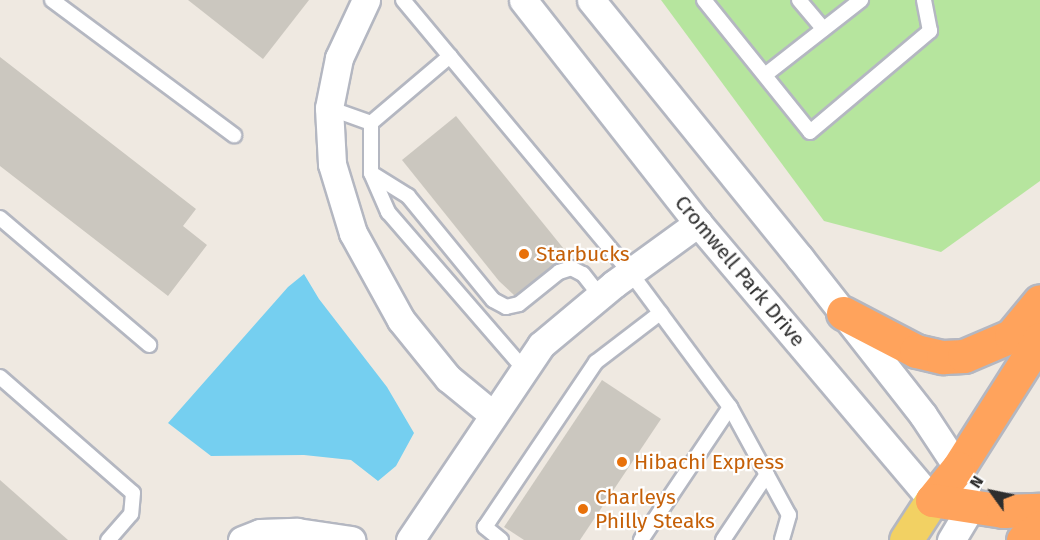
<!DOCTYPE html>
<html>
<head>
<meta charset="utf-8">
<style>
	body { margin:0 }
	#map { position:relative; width:1040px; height:540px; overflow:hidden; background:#efe9e1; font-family:"Fira Sans",sans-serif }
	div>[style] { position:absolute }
	.green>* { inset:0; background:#b6e59e }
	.water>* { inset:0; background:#75cff0 }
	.building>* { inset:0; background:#cbc7bf }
	.roads { filter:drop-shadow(2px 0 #b4b7c1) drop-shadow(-2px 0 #b4b7c1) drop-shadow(0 2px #b4b7c1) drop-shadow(0 -2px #b4b7c1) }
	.service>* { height:14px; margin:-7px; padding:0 7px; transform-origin:7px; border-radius:7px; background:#fff }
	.minor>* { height:27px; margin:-13.5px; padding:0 13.5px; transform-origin:13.5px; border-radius:13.5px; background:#fff }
	.primary>* { height:33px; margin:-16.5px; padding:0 16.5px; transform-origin:16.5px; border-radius:16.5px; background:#f2d163 }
	.motorway>* { height:33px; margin:-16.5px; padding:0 16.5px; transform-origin:16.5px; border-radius:16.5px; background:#ffa35c }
	.dots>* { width:16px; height:16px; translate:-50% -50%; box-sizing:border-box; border:3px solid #fff; border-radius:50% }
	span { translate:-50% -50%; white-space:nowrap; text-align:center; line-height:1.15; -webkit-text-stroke:4.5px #fff; paint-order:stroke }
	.food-label { font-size:21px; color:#c56008 }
	.left { translate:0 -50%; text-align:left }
	.street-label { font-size:21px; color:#2e2e2e }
	.north { position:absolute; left:962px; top:462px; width:60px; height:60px; -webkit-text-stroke:4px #fff; paint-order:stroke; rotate:303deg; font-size:16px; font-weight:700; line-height:24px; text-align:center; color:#2e2e2e }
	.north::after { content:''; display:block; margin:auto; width:21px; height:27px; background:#2e2e2e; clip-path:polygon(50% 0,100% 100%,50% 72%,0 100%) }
</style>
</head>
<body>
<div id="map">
	<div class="green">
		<div style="clip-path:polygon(661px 0,1040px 0,1040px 181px,941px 252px,824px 221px)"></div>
	</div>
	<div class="water">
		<div style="clip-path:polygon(304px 274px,319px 299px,387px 387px,414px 433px,396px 466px,378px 481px,351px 460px,304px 455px,211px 456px,168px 423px,288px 287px)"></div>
	</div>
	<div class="building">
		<div style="clip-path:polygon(188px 0,309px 0,263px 59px)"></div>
		<div style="clip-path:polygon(0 57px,196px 209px,183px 226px,207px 245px,168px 296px,0 166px)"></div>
		<div style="clip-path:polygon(456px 116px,568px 254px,515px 296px,499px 281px,402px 160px)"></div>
		<div style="clip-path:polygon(602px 380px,661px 419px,580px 540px,524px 540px,504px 527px)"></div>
		<div style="clip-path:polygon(0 480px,68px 540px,0 540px)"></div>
	</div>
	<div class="roads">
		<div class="service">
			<div style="left:52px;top:0;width:227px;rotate:36.6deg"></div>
			<div style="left:403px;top:0;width:354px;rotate:50.2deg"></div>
			<div style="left:630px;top:272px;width:168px;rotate:53.5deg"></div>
			<div style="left:730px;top:407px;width:123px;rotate:61.4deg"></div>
			<div style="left:789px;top:515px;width:26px;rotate:106deg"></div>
			<div style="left:704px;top:0;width:169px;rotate:51.2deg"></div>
			<div style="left:810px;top:132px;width:157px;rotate:-40.1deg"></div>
			<div style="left:930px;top:31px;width:32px;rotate:-101deg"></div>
			<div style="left:799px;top:0;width:38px;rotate:50deg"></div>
			<div style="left:450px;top:56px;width:104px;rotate:139.7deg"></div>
			<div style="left:371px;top:123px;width:50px;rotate:90deg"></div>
			<div style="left:371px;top:173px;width:43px;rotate:66.4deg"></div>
			<div style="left:388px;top:212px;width:208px;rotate:49.1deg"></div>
			<div style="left:765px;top:75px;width:122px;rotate:-38deg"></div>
			<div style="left:329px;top:108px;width:45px;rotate:19.7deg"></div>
			<div style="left:371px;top:173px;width:44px;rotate:31.9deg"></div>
			<div style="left:408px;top:196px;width:134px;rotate:50.7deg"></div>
			<div style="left:493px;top:300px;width:15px;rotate:28deg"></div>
			<div style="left:506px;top:307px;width:13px;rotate:-13deg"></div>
			<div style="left:519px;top:304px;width:51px;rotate:-38.7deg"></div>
			<div style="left:559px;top:272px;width:13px;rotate:-18deg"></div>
			<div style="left:571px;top:268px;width:13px;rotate:27deg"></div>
			<div style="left:583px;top:274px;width:28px;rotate:52deg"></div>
			<div style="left:0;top:218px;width:196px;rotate:40.4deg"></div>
			<div style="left:0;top:377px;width:176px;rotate:41.1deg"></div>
			<div style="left:133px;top:493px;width:21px;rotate:95deg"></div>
			<div style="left:131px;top:514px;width:35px;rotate:131deg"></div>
			<div style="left:501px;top:540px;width:21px;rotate:-141deg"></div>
			<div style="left:485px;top:527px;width:199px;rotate:-56.1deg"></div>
			<div style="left:596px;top:362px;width:81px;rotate:-37.4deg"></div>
			<div style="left:641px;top:540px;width:160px;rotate:-56.2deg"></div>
			<div style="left:723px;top:540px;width:79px;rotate:-56.3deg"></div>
		</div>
		<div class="minor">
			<div style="left:366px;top:0;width:64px;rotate:115deg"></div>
			<div style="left:339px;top:58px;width:51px;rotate:101.3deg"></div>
			<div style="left:329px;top:108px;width:56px;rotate:86.9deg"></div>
			<div style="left:332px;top:164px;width:72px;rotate:73.1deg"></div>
			<div style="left:353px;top:233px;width:99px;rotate:61.1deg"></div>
			<div style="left:401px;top:320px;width:75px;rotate:51deg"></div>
			<div style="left:448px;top:378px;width:57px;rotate:39.3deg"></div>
			<div style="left:523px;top:0;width:283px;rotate:51.9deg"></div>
			<div style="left:698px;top:223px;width:363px;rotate:49.8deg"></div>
			<div style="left:591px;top:0;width:332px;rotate:51deg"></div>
			<div style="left:800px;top:258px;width:199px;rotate:51.9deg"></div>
			<div style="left:923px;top:415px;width:64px;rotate:56.6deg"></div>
			<div style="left:958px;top:468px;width:41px;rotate:71.6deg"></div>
			<div style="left:971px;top:507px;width:39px;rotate:121deg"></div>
			<div style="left:242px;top:540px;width:19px;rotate:-21deg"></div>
			<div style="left:260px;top:533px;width:37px;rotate:-2deg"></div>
			<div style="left:297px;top:532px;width:55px;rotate:8.4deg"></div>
			<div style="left:410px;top:540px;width:235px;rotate:-56.1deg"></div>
			<div style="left:541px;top:345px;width:95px;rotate:-39.9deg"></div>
			<div style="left:614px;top:284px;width:104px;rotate:-36deg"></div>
		</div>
		<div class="primary">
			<div style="left:906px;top:540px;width:48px;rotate:-57deg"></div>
		</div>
		<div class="motorway">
			<div style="left:843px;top:313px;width:82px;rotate:27.5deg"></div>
			<div style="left:916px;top:351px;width:28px;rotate:13deg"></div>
			<div style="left:943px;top:357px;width:21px;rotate:-3deg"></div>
			<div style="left:964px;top:356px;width:51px;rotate:-23.1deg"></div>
			<div style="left:1011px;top:336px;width:45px;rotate:-50.4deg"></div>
			<div style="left:1040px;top:339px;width:153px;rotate:122.4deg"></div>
			<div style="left:958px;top:468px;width:41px;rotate:129.1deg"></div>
			<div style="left:932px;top:500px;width:72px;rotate:8.8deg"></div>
			<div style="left:1003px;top:511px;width:37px;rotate:-2deg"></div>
			<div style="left:1023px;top:540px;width:21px;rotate:-37deg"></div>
		</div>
	</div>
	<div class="dots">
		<div style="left:524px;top:254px;background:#e8710a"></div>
		<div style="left:622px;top:462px;background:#e8710a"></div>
		<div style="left:583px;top:509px;background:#e8710a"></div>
	</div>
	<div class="food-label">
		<span class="left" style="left:536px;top:254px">Starbucks</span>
		<span class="left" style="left:634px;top:462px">Hibachi Express</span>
		<span class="left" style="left:595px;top:509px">Charleys<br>Philly Steaks</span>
	</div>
	<div class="street-label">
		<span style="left:740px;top:271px;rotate:50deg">Cromwell Park Drive</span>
	</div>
	<div class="north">N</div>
</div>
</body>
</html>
